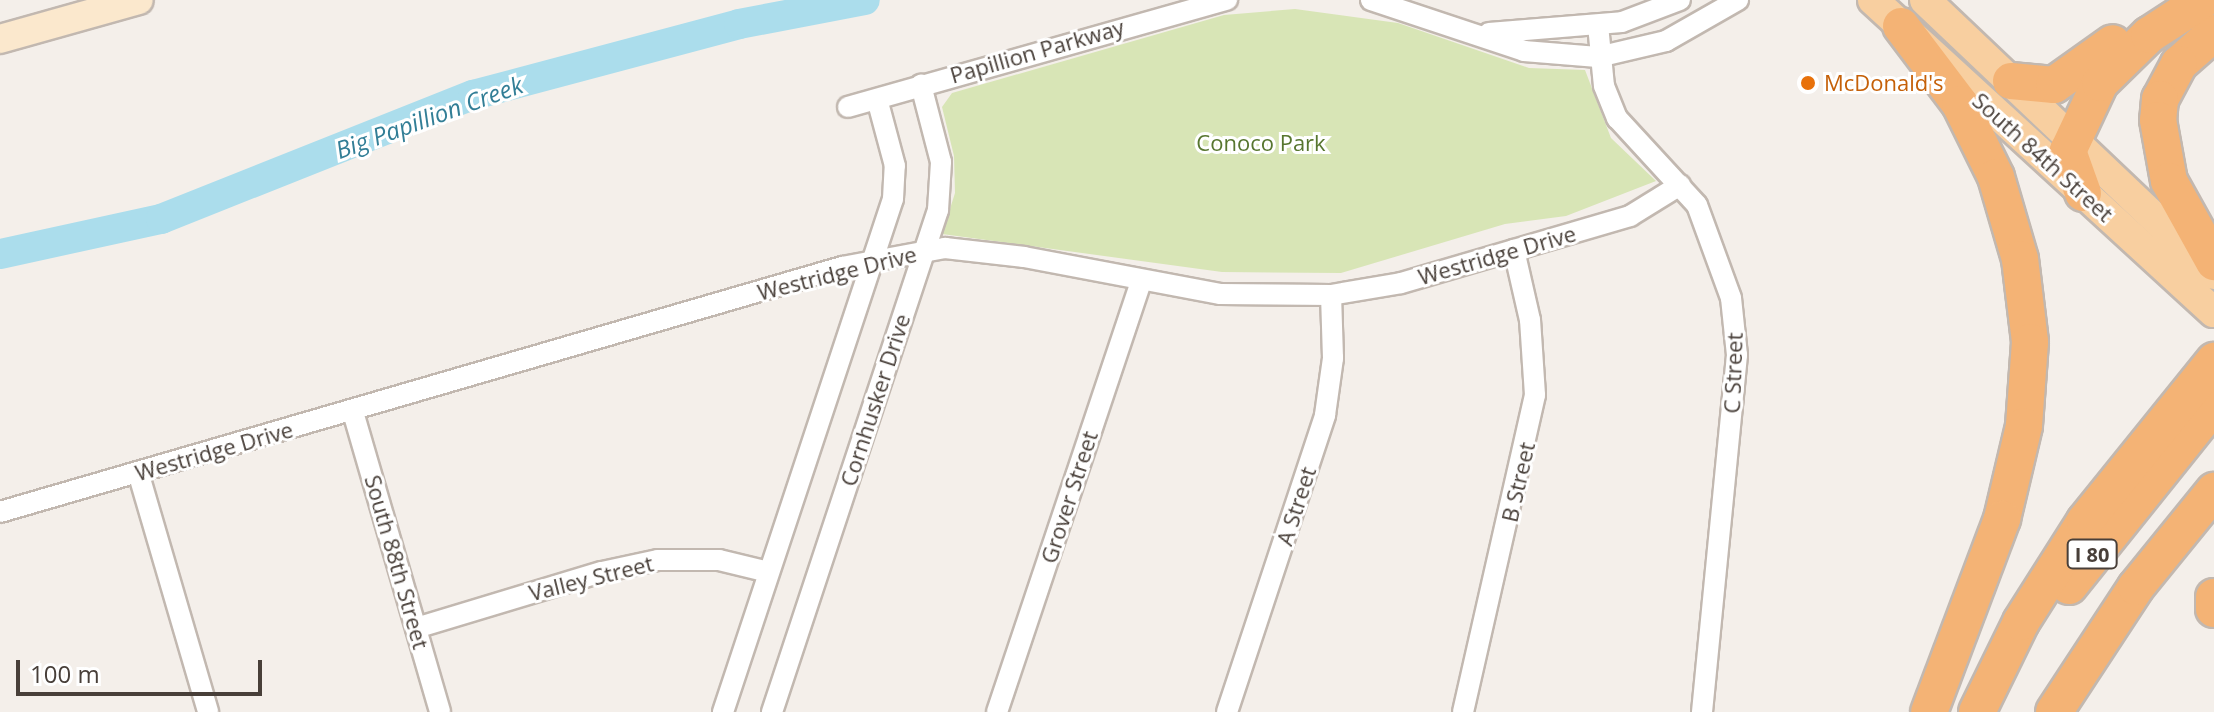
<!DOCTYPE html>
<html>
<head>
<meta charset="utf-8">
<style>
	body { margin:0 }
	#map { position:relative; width:2214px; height:712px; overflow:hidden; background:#f4efea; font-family:"Open Sans",sans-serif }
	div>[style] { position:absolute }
	.green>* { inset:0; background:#d8e5b6 }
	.river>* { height:30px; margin:-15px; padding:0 15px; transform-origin:15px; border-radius:15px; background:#abddec }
	.roads { filter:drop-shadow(2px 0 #c2b8b0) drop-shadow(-2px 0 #c2b8b0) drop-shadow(0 2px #c2b8b0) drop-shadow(0 -2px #c2b8b0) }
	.street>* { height:20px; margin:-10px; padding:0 10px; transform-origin:10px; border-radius:10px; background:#fff }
	.secondary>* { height:28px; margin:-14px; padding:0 14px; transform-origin:14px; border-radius:14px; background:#fbe8cd }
	.primary>* { height:30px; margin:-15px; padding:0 15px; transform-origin:15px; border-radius:15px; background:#f8cfa0 }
	.highway>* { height:36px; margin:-18px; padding:0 18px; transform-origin:18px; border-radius:18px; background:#f4b375 }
	.dots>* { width:22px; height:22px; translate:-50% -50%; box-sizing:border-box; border:4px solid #fff; border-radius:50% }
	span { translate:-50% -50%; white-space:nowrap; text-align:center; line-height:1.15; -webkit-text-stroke:6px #fff; paint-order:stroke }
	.shield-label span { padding:2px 6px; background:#fff; border:2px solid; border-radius:6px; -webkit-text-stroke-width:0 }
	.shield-label { font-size:20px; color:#483f39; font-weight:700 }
	.street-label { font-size:22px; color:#483f39 }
	.food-label { font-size:22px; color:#c56008 }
	.left { translate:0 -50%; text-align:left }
	.park-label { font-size:22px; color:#57762f }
	.water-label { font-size:24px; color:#327e96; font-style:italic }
	.scale { position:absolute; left:16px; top:660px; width:246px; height:36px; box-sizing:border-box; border:4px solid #483f39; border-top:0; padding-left:10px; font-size:24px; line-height:28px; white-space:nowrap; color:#483f39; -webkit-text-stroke:6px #fff; paint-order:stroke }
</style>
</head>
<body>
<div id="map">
	<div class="green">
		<div style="clip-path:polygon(1295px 9px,1398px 23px,1529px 68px,1585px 70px,1611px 138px,1656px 181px,1566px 216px,1505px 224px,1341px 273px,1222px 272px,942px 234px,955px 193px,954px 156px,942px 107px,952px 93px,1224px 15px)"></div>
	</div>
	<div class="river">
		<div style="left:0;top:254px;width:165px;rotate:-12.3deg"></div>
		<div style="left:161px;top:219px;width:336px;rotate:-21.7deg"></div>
		<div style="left:473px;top:95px;width:275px;rotate:-14.9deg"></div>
		<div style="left:739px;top:24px;width:128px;rotate:-10.8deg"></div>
	</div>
	<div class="roads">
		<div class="street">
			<div style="left:1371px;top:0;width:161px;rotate:18.4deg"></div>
			<div style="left:1524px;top:51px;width:74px;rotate:4.6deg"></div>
			<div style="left:1598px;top:57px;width:70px;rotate:-13.2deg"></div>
			<div style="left:1666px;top:41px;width:83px;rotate:-29.7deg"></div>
			<div style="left:1598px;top:25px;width:61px;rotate:84.4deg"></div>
			<div style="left:1604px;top:86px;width:35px;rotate:68deg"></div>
			<div style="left:1617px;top:118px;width:118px;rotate:47.4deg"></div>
			<div style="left:1697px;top:205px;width:99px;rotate:69.9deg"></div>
			<div style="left:1731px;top:298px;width:57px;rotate:84deg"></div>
			<div style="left:1737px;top:355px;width:359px;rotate:95.6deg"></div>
			<div style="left:1489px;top:33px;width:133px;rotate:-4.7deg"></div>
			<div style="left:1622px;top:22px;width:62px;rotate:-20.8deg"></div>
			<div style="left:848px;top:107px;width:394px;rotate:-15.8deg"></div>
			<div style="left:353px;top:412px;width:312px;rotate:73.8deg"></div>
			<div style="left:138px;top:472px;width:250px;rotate:73.7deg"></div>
			<div style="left:0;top:512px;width:877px;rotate:-16.22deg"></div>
			<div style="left:842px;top:267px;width:105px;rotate:-10.5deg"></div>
			<div style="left:945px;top:248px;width:80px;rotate:6.5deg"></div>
			<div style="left:1024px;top:257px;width:199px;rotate:10.7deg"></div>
			<div style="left:1220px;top:294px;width:111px;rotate:0.5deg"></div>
			<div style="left:1331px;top:295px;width:71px;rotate:-9.7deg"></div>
			<div style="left:1401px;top:283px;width:239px;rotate:-16.3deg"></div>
			<div style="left:1630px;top:216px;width:59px;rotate:-31.8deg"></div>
			<div style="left:416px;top:628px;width:194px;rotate:-16.8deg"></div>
			<div style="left:602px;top:572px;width:57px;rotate:-12.1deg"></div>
			<div style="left:658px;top:560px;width:61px"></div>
			<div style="left:719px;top:560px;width:51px;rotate:13.5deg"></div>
			<div style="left:723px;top:712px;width:540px;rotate:-71.67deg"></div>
			<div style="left:893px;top:199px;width:33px;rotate:-87deg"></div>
			<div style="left:895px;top:166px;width:69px;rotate:-105deg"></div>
			<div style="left:772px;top:712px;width:529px;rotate:-71.7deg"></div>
			<div style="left:938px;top:210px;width:48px;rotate:-86.4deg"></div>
			<div style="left:941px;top:162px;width:80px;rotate:-104.6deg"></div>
			<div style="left:997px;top:712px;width:454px;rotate:-71.5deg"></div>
			<div style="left:1227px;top:712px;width:313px;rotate:-71.7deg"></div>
			<div style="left:1325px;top:415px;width:58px;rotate:-82deg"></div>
			<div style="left:1333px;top:358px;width:63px;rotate:-91.8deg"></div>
			<div style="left:1463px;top:712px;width:325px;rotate:-77.2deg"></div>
			<div style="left:1535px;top:395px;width:75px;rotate:-93.8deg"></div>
			<div style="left:1530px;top:320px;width:72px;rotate:-102.9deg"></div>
		</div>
		<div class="secondary">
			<div style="left:0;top:39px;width:144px;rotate:-15.7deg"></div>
		</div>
		<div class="primary">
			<div style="left:1873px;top:0;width:462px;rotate:42.5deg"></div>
			<div style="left:1925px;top:0;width:398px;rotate:43.5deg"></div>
		</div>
		<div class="highway">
			<div style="left:1901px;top:26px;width:98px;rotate:52.9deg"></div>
			<div style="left:1960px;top:104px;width:81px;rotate:63.7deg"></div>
			<div style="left:1996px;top:177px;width:85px;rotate:73.7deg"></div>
			<div style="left:2020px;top:259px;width:84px;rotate:83.1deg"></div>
			<div style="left:2030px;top:342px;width:84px;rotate:94.1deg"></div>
			<div style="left:2024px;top:426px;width:96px;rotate:103.3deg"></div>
			<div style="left:2002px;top:519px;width:206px;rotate:110.7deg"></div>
			<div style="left:2214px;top:33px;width:47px;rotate:138.5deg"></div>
			<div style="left:2179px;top:64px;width:40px;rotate:118deg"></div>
			<div style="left:2160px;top:99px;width:21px;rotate:95deg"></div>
			<div style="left:2158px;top:120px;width:62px;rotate:79.8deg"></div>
			<div style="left:2169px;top:181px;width:93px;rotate:60.9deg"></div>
			<div style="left:2011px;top:81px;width:43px;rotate:5.3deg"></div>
			<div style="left:2054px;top:85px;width:72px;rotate:-35.4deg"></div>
			<div style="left:2083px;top:193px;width:45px;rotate:-109.7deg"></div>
			<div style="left:2068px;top:151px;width:75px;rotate:-64.8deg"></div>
			<div style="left:2100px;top:83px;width:69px;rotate:-44.4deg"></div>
			<div style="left:2149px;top:35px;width:64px;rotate:-32.9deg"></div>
			<div style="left:2069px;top:586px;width:232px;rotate:-51.3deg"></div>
			<div style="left:2214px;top:597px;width:12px;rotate:90deg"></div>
			<div style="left:1977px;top:712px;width:100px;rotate:-63.9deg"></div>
			<div style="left:2021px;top:622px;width:120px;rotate:-57.6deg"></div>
			<div style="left:2085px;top:521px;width:206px;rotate:-51.1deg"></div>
			<div style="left:2054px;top:712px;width:149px;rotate:-56.7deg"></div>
			<div style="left:2136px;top:587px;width:124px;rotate:-50.9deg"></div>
		</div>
	</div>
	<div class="dots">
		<div style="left:1808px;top:83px;background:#e8710a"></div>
	</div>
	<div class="shield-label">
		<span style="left:2092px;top:554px">I 80</span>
	</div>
	<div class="street-label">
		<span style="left:1037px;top:51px;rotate:-16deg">Papillion Parkway</span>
		<span style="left:2043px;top:157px;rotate:42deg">South 84th Street</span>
		<span style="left:1497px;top:255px;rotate:-16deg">Westridge Drive</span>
		<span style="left:837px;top:273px;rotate:-14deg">Westridge Drive</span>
		<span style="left:1733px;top:373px;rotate:-88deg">C Street</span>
		<span style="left:875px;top:400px;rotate:-72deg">Cornhusker Drive</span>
		<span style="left:214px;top:451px;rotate:-16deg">Westridge Drive</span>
		<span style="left:1518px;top:482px;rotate:-77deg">B Street</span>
		<span style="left:1069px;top:497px;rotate:-72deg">Grover Street</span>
		<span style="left:1296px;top:506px;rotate:-72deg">A Street</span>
		<span style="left:397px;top:562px;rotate:74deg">South 88th Street</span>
		<span style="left:591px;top:578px;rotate:-14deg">Valley Street</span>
	</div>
	<div class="food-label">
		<span class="left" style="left:1824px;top:83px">McDonald's</span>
	</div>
	<div class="park-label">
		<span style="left:1261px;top:143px">Conoco Park</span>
	</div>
	<div class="water-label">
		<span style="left:429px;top:117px;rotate:-20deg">Big Papillion Creek</span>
	</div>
	<div class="scale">100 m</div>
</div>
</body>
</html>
